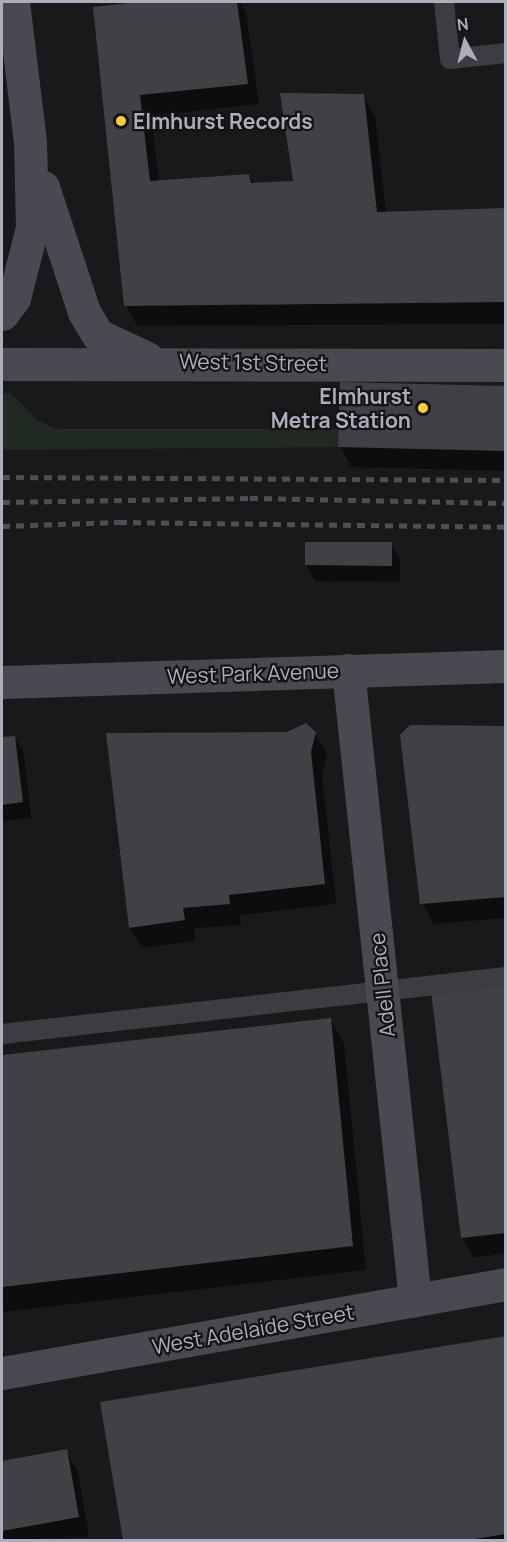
<!DOCTYPE html>
<html>
<head>
<meta charset="utf-8">
<style>
	body { margin:0 }
	#map { position:relative; width:507px; height:1542px; overflow:hidden; background:#19191c; font-family:Manrope,sans-serif }
	div>[style] { position:absolute }
	.green>* { inset:0; background:#202a23 }
	.shadow>* { inset:0; background:#0007 }
	.building>* { inset:0; background:#404146 }
	.lane>* { height:20px; margin:-10px; padding:0 10px; transform-origin:10px; border-radius:10px; background:#3c3c43 }
	.secondary>* { height:33px; margin:-16.5px; padding:0 16.5px; transform-origin:16.5px; border-radius:16.5px; background:#484951 }
	.rail>* { height:4.5px; margin-top:-2.25px; transform-origin:0; background:repeating-linear-gradient(90deg,#4d4e56 0 8px,transparent 0 14px) }
	.dots>* { width:16px; height:16px; translate:-50% -50%; box-sizing:border-box; border:3px solid #141417; border-radius:50% }
	span { translate:-50% -50%; white-space:nowrap; text-align:center; line-height:1.15; -webkit-text-stroke:4.5px #141417; paint-order:stroke }
	.poi-label { font-size:21px; color:#abaebc; font-weight:700 }
	.left { translate:0 -50%; text-align:left }
	.right { translate:-100% -50%; text-align:right }
	.street-label { font-size:21px; color:#abaebc }
	.frame { position:absolute; inset:0; border:3px solid #abaebc; pointer-events:none }
	.north { position:absolute; left:435px; top:12px; width:60px; height:60px; -webkit-text-stroke:4px #141417; paint-order:stroke; rotate:353deg; font-size:16px; font-weight:700; line-height:24px; text-align:center; color:#abaebc }
	.north::after { content:''; display:block; margin:auto; width:21px; height:27px; background:#abaebc; clip-path:polygon(50% 0,100% 100%,50% 72%,0 100%) }
</style>
</head>
<body>
<div id="map">
	<div class="green">
		<div style="clip-path:polygon(2px 393px,11px 393px,38px 421px,59px 429px,339px 429px,338px 447px,2px 450px)"></div>
	</div>
	<div class="shadow">
		<div style="clip-path:polygon(154px 2px,240px 2px,246px 13px,259px 104px,151px 116px,159px 182px,249px 175px,254px 184px,294px 182px,363px 96px,375px 116px,386px 213px,506px 210px,506px 324px,137px 326px,126px 305px,95px 8px)"></div>
		<div style="clip-path:polygon(506px 388px,506px 471px,351px 467px,340px 447px)"></div>
		<div style="clip-path:polygon(391px 544px,400px 559px,400px 582px,315px 581px,306px 565px)"></div>
		<div style="clip-path:polygon(506px 727px,506px 918px,434px 924px,422px 904px,401px 736px)"></div>
		<div style="clip-path:polygon(315px 733px,327px 754px,322px 774px,336px 904px,240px 915px,241px 925px,194px 928px,195px 941px,142px 948px,130px 927px)"></div>
		<div style="clip-path:polygon(14px 737px,24px 753px,31px 818px,2px 821px,2px 739px)"></div>
		<div style="clip-path:polygon(506px 983px,506px 1253px,474px 1258px,462px 1237px)"></div>
		<div style="clip-path:polygon(330px 1020px,344px 1044px,366px 1270px,2px 1312px,2px 1056px)"></div>
		<div style="clip-path:polygon(506px 1337px,506px 1540px,125px 1540px,102px 1403px)"></div>
		<div style="clip-path:polygon(66px 1451px,78px 1472px,89px 1537px,2px 1540px,2px 1463px)"></div>
	</div>
	<div class="building">
		<div style="clip-path:polygon(140px 2px,237px 2px,248px 84px,140px 95px,150px 181px,249px 174px,251px 183px,293px 181px,280px 93px,364px 94px,377px 212px,506px 208px,506px 302px,124px 306px,93px 7px)"></div>
		<div style="clip-path:polygon(340px 382px,506px 386px,506px 451px,338px 447px)"></div>
		<div style="clip-path:polygon(305px 542px,392px 542px,392px 566px,305px 565px)"></div>
		<div style="clip-path:polygon(306px 723px,316px 732px,311px 752px,325px 884px,229px 895px,230px 904px,183px 908px,185px 920px,129px 928px,106px 733px,287px 732px)"></div>
		<div style="clip-path:polygon(410px 725px,506px 726px,506px 897px,420px 904px,400px 735px)"></div>
		<div style="clip-path:polygon(15px 736px,23px 802px,2px 805px,2px 737px)"></div>
		<div style="clip-path:polygon(506px 982px,506px 1233px,461px 1238px,431px 991px)"></div>
		<div style="clip-path:polygon(331px 1018px,353px 1246px,2px 1287px,2px 1055px)"></div>
		<div style="clip-path:polygon(506px 1336px,506px 1534px,468px 1540px,123px 1540px,100px 1402px)"></div>
		<div style="clip-path:polygon(67px 1449px,79px 1517px,2px 1531px,2px 1461px)"></div>
	</div>
	<div class="lane">
		<div style="left:444px;top:2px;width:57px;rotate:84deg"></div>
		<div style="left:450px;top:59px;width:56px;rotate:-6.1deg"></div>
		<div style="left:2px;top:1034px;width:507px;rotate:-6.45deg"></div>
	</div>
	<div class="secondary">
		<div style="left:43px;top:187px;width:132px;rotate:71.8deg"></div>
		<div style="left:84px;top:312px;width:27px;rotate:59deg"></div>
		<div style="left:98px;top:335px;width:54px;rotate:25.1deg"></div>
		<div style="left:2px;top:314px;width:20px;rotate:-53deg"></div>
		<div style="left:14px;top:298px;width:72px;rotate:-75.6deg"></div>
		<div style="left:32px;top:228px;width:86px;rotate:-91.3deg"></div>
		<div style="left:30px;top:142px;width:141px;rotate:-96.9deg"></div>
		<div style="left:2px;top:364px;width:504px;rotate:0.11deg"></div>
		<div style="left:348px;top:670px;width:634px;rotate:83.93deg"></div>
		<div style="left:2px;top:682px;width:504px;rotate:-1.82deg"></div>
		<div style="left:2px;top:1373px;width:512px;rotate:-10.01deg"></div>
	</div>
	<div class="rail">
		<div style="left:2px;top:477px;width:504px;rotate:0.34deg"></div>
		<div style="left:2px;top:502px;width:248px;rotate:-0.9deg"></div>
		<div style="left:250px;top:498px;width:256px;rotate:1.1deg"></div>
		<div style="left:2px;top:526px;width:117px;rotate:-2deg"></div>
		<div style="left:119px;top:522px;width:387px;rotate:0.7deg"></div>
	</div>
	<div class="dots">
		<div style="left:121px;top:121px;background:#fdcf2f"></div>
		<div style="left:423px;top:408px;background:#fdcf2f"></div>
	</div>
	<div class="poi-label">
		<span class="left" style="left:133px;top:121px">Elmhurst Records</span>
		<span class="right" style="left:411px;top:408px">Elmhurst<br>Metra Station</span>
	</div>
	<div class="street-label">
		<span style="left:253px;top:362px;rotate:1deg">West 1st Street</span>
		<span style="left:253px;top:673px;rotate:-2deg">West Park Avenue</span>
		<span style="left:382px;top:985px;rotate:-96deg">Adell Place</span>
		<span style="left:253px;top:1329px;rotate:-10deg">West Adelaide Street</span>
	</div>
	<div class="frame"></div>
	<div class="north">N</div>
</div>
</body>
</html>
